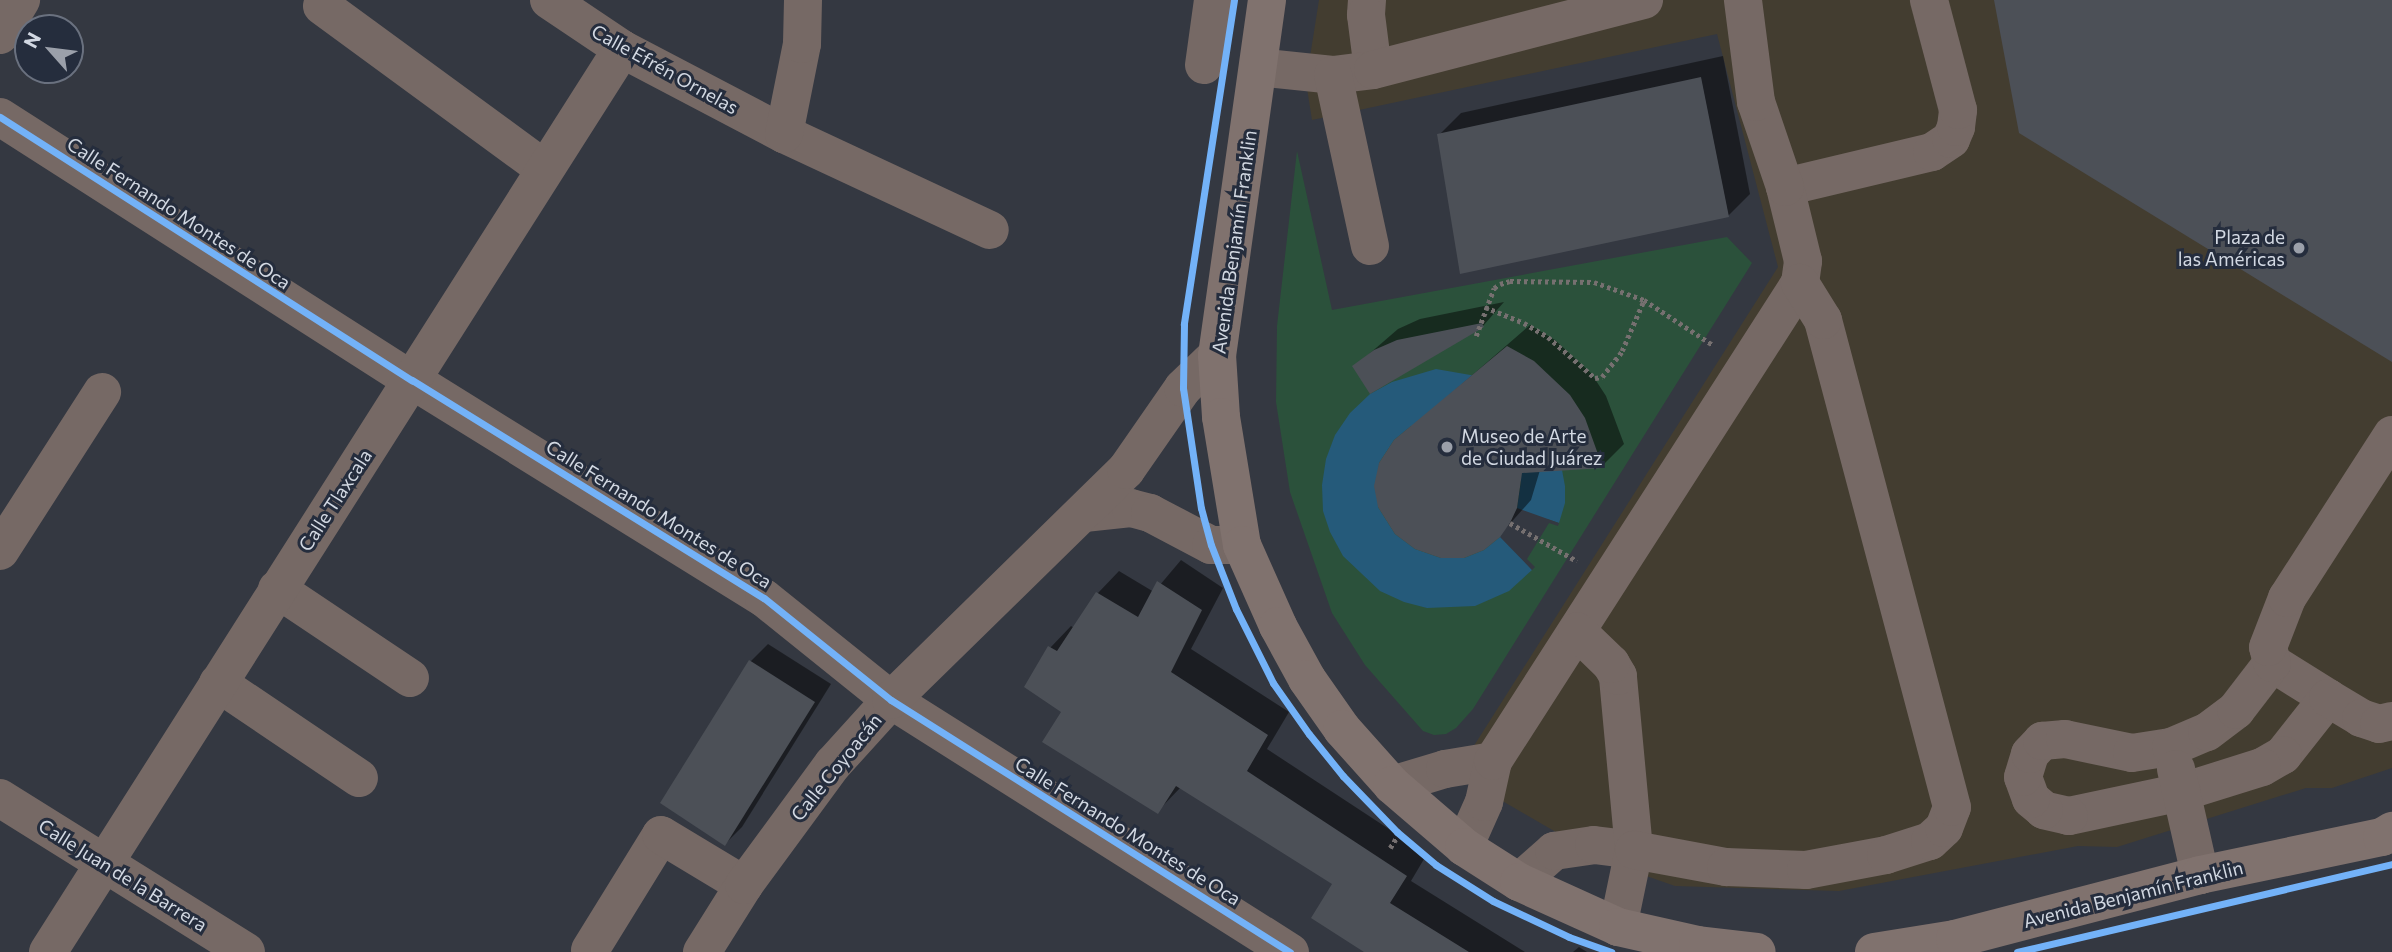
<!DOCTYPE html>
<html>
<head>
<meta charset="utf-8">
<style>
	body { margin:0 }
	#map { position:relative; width:2392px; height:952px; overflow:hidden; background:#343841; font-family:Commissioner,sans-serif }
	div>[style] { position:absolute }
	.commercial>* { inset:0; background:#433d30 }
	.green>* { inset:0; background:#2b513b }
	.water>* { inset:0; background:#255a7a }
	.pier>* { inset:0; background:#343841 }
	.shadow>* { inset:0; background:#0007 }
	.building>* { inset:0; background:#4c5057 }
	.path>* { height:4.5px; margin-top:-2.25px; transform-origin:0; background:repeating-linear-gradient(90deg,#767070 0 3.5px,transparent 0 7px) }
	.minor>* { height:38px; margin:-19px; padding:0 19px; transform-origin:19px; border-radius:19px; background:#766965 }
	.major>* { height:38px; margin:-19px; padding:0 19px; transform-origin:19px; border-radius:19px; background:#80726e }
	.cycleway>* { height:7px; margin:-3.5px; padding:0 3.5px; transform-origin:3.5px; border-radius:3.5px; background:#73b2f8 }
	.dots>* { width:19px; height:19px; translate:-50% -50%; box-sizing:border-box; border:4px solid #252d3d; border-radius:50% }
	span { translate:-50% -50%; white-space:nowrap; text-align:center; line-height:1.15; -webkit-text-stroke:6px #252d3d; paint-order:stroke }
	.street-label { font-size:19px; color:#d2d8e2 }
	.poi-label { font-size:19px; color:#d2d8e2 }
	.right { translate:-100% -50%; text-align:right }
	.left { translate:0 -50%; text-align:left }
	.north { position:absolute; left:14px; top:14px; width:70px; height:70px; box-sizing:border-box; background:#252d3d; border:2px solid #6a717f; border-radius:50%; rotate:298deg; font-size:19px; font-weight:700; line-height:28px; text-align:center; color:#d2d8e2 }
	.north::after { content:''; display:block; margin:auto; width:24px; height:32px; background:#9ba0aa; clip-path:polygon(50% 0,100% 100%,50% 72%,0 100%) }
</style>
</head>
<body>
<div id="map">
	<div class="commercial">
		<div style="clip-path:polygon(1319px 0,2392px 0,2392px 768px,2332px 788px,2306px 788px,2117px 847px,2078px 846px,1839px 891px,1675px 886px,1609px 863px,1456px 774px,1778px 267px,1717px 34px,1312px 120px,1306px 82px)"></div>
	</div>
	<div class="green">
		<div style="clip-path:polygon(1297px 151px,1332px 310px,1727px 237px,1752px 263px,1473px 709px,1456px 728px,1446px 734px,1434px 735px,1423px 731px,1365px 665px,1332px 613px,1290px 492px,1276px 402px,1277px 326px)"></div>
	</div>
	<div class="water">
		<div style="clip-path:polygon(evenodd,1436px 369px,1482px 377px,1562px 470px,1565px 486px,1565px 503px,1559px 523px,1547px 519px,1523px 559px,1532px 570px,1509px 591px,1475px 606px,1427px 608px,1404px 602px,1380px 591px,1343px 556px,1330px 532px,1323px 511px,1322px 485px,1326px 459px,1335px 435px,1350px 413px,1370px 394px,1392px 382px,1436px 369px,1411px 426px,1515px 461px,1521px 481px,1517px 508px,1500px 537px,1484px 550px,1464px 558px,1441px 558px,1415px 549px,1395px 534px,1378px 507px,1379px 463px,1394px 440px,1411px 426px)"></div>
	</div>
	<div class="pier">
		<div style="clip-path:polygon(1517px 508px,1559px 523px,1558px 526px,1549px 523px,1527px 559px,1535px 567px,1532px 570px,1500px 537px)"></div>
	</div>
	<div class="shadow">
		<div style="clip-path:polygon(1723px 56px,1750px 194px,1729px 215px,1439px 135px,1461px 113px)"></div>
		<div style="clip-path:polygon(1504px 302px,1483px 326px,1354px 367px,1398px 329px,1420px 319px)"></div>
		<div style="clip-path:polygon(1530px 325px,1555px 340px,1591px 373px,1606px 396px,1624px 444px,1602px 466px,1540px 470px,1531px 500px,1499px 536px,1395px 442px)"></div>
		<div style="clip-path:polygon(1181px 560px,1223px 588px,1191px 649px,1289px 712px,1267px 749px,1427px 854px,1411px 881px,1525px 952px,1368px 952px,1335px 883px,1181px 787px,1157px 812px,1063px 711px,1050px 648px,1071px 626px,1074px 628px,1098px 593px,1119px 571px,1154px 592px)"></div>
		<div style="clip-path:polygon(768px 644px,831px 684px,742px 827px,725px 844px,662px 803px,751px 661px)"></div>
		<div style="clip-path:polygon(1579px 947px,1587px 952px,1573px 952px)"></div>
	</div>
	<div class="building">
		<div style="clip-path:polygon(1994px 0,2392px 0,2392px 362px,2019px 133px)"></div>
		<div style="clip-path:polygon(1701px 77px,1729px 217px,1460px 274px,1437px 134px)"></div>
		<div style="clip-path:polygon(1482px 323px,1484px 327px,1370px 394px,1352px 366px,1374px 350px,1397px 340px)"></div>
		<div style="clip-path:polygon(1507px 346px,1534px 361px,1570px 395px,1585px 418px,1603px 468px,1522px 473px,1517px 508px,1510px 523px,1500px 537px,1484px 550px,1464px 558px,1441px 558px,1415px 549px,1395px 534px,1378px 507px,1374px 486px,1379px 463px,1394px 440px)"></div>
		<div style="clip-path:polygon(1157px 581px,1202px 610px,1171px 672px,1268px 735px,1247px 771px,1407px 876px,1390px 903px,1469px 952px,1364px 952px,1311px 918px,1332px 884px,1176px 786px,1158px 814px,1042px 742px,1061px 712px,1024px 687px,1048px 646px,1057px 651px,1096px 592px,1138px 617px)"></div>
		<div style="clip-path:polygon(749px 660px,815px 702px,725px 846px,660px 803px)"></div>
	</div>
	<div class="path">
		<div style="left:1485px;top:307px;width:42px;rotate:22.3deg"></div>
		<div style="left:1524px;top:323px;width:28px;rotate:30deg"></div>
		<div style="left:1548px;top:337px;width:62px;rotate:41.1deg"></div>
		<div style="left:1595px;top:378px;width:7px;rotate:-8deg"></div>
		<div style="left:1602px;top:377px;width:33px;rotate:-52deg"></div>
		<div style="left:1622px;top:351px;width:56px;rotate:-66.7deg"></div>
		<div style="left:1476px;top:336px;width:51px;rotate:-69.4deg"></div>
		<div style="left:1494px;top:288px;width:7px;rotate:-34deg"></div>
		<div style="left:1500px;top:284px;width:10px;rotate:-17deg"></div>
		<div style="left:1510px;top:281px;width:84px;rotate:0.7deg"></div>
		<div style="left:1594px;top:282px;width:53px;rotate:19.8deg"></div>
		<div style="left:1644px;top:300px;width:82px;rotate:33.1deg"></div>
		<div style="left:1510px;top:523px;width:77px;rotate:29.6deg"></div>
		<div style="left:1390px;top:848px;width:13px;rotate:-58deg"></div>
	</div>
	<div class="minor">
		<div style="left:549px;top:0;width:88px;rotate:33.9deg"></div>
		<div style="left:622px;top:49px;width:183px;rotate:27.7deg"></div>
		<div style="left:784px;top:134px;width:227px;rotate:25deg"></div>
		<div style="left:1367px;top:0;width:15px;rotate:94deg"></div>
		<div style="left:1366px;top:15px;width:55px;rotate:82.7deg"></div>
		<div style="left:322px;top:6px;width:276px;rotate:36.2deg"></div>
		<div style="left:0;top:35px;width:41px;rotate:-59deg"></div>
		<div style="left:1204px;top:65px;width:66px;rotate:-82.1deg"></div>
		<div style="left:1258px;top:67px;width:75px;rotate:6.1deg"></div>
		<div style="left:1333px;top:75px;width:40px;rotate:-7.1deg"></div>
		<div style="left:1373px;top:70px;width:280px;rotate:-14.5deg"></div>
		<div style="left:1333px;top:75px;width:175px;rotate:77.8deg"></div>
		<div style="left:0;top:117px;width:489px;rotate:32.6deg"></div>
		<div style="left:412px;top:380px;width:414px;rotate:31.8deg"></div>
		<div style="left:764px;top:598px;width:163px;rotate:38.8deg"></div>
		<div style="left:891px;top:700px;width:472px;rotate:32.3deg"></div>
		<div style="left:784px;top:134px;width:92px;rotate:-78.7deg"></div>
		<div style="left:802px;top:44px;width:44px;rotate:-88.7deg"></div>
		<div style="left:1785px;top:187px;width:151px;rotate:-13.4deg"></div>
		<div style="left:1932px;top:152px;width:23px;rotate:-34deg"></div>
		<div style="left:1951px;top:139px;width:13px;rotate:-67deg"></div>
		<div style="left:1956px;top:127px;width:17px;rotate:-83deg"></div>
		<div style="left:1958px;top:110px;width:114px;rotate:-104.8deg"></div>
		<div style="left:1084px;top:513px;width:47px;rotate:-6.1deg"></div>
		<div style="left:1131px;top:508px;width:20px;rotate:15deg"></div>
		<div style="left:1150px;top:513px;width:69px;rotate:27.7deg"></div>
		<div style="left:1211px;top:545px;width:31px"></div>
		<div style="left:0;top:551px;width:189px;rotate:-57.3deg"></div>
		<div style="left:277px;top:589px;width:160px;rotate:33.8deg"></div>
		<div style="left:2272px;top:663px;width:66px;rotate:32deg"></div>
		<div style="left:2328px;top:698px;width:73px;rotate:128.3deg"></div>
		<div style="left:2283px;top:755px;width:24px;rotate:150deg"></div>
		<div style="left:2262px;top:767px;width:84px;rotate:162.6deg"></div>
		<div style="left:2182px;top:792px;width:116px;rotate:168deg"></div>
		<div style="left:2069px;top:816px;width:26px;rotate:-167deg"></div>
		<div style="left:2044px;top:810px;width:17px;rotate:-140deg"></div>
		<div style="left:2031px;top:799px;width:23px;rotate:-110deg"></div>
		<div style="left:2023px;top:777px;width:24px;rotate:-73deg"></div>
		<div style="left:2030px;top:754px;width:18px;rotate:-47deg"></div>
		<div style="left:2042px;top:741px;width:23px;rotate:-5deg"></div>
		<div style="left:2065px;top:739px;width:68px;rotate:11.8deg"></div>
		<div style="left:2132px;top:753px;width:39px;rotate:-9deg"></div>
		<div style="left:2171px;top:747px;width:39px;rotate:-23deg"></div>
		<div style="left:2207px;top:732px;width:36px;rotate:-37deg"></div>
		<div style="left:2236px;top:710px;width:59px;rotate:-52.5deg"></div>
		<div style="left:2272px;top:663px;width:16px;rotate:-104deg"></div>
		<div style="left:2268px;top:647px;width:53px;rotate:-68.8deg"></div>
		<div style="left:2287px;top:598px;width:194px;rotate:-57.2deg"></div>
		<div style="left:218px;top:683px;width:170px;rotate:34deg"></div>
		<div style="left:2328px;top:698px;width:39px;rotate:31deg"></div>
		<div style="left:2361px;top:718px;width:19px;rotate:18deg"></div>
		<div style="left:2379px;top:724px;width:13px;rotate:-13deg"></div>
		<div style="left:2176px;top:769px;width:109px;rotate:77.2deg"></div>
		<div style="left:1392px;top:785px;width:55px;rotate:-16.8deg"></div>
		<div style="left:1445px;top:769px;width:49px;rotate:-9.5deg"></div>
		<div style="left:0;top:798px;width:290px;rotate:32deg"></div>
		<div style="left:1464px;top:847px;width:49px;rotate:-66deg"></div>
		<div style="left:1484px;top:802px;width:42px;rotate:-77.6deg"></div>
		<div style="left:1493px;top:761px;width:568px;rotate:-57.29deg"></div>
		<div style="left:1800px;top:283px;width:22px;rotate:-82deg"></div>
		<div style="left:1803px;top:261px;width:76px;rotate:-103.7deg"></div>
		<div style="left:1785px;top:187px;width:90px;rotate:-108.8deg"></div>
		<div style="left:1756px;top:102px;width:103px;rotate:-97.3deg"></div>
		<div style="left:1519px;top:882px;width:47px;rotate:-41.5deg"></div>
		<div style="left:1554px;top:851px;width:40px;rotate:-8.5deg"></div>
		<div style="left:1594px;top:845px;width:40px;rotate:7.1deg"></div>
		<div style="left:1634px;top:850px;width:175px;rotate:-95.3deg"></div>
		<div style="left:1618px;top:676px;width:14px;rotate:-120deg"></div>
		<div style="left:1611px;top:664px;width:47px;rotate:-135.9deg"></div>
		<div style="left:1618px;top:927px;width:79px;rotate:-78.3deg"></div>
		<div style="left:1634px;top:850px;width:94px;rotate:10.5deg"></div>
		<div style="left:1726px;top:867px;width:80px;rotate:2.1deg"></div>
		<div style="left:1806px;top:870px;width:81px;rotate:-10.6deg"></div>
		<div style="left:1886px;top:855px;width:46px;rotate:-17.7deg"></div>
		<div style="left:1930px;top:841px;width:19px;rotate:-43deg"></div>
		<div style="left:1944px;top:828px;width:22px;rotate:-69deg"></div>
		<div style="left:1952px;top:807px;width:504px;rotate:-104.84deg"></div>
		<div style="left:1823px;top:320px;width:44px;rotate:-121.9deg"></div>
		<div style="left:590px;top:950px;width:135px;rotate:-58.3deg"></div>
		<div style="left:661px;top:835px;width:97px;rotate:31.1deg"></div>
		<div style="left:48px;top:952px;width:1070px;rotate:-57.56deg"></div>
		<div style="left:702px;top:952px;width:79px;rotate:-57.9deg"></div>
		<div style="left:744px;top:885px;width:150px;rotate:-53.7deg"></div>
		<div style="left:833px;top:764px;width:86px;rotate:-47.8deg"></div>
		<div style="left:891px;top:700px;width:329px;rotate:-44.4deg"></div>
		<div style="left:1126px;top:470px;width:100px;rotate:-55.2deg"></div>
		<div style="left:1183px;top:388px;width:47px;rotate:-44.1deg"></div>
	</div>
	<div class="major">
		<div style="left:1267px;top:0;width:359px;rotate:98deg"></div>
		<div style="left:1217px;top:355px;width:62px;rotate:86.3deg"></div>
		<div style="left:1221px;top:417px;width:130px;rotate:80.7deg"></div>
		<div style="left:1242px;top:545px;width:89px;rotate:66deg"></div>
		<div style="left:1278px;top:626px;width:60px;rotate:61.3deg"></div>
		<div style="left:1307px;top:679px;width:61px;rotate:55deg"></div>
		<div style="left:1342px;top:729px;width:75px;rotate:48.2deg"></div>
		<div style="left:1392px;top:785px;width:95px;rotate:40.7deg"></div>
		<div style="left:1464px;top:847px;width:65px;rotate:32.5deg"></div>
		<div style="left:1519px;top:882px;width:109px;rotate:24.4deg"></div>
		<div style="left:1618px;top:927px;width:82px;rotate:12.7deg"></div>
		<div style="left:1698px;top:945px;width:59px;rotate:6.8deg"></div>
		<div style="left:1874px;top:952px;width:82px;rotate:-9.1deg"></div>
		<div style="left:1955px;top:939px;width:253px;rotate:-14.6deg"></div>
		<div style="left:2200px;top:875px;width:186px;rotate:-11.8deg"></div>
		<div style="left:2382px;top:837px;width:12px;rotate:-31deg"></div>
	</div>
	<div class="cycleway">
		<div style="left:1234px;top:0;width:328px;rotate:98.8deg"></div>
		<div style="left:1184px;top:324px;width:64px;rotate:90.9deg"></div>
		<div style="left:1183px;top:388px;width:121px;rotate:81.5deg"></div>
		<div style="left:1201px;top:508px;width:38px;rotate:75deg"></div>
		<div style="left:1211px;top:545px;width:69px;rotate:68.7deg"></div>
		<div style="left:1236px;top:609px;width:83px;rotate:63.4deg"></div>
		<div style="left:1273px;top:683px;width:62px;rotate:54.8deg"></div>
		<div style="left:1309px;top:734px;width:54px;rotate:51deg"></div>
		<div style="left:1343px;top:776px;width:78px;rotate:46deg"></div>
		<div style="left:1397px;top:832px;width:51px;rotate:40.2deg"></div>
		<div style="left:1436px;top:865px;width:67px;rotate:32.3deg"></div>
		<div style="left:1493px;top:901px;width:84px;rotate:25.3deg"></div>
		<div style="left:1569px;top:937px;width:45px;rotate:19.7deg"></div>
		<div style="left:0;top:117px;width:489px;rotate:32.6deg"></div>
		<div style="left:412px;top:380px;width:414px;rotate:31.8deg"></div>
		<div style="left:764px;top:598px;width:163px;rotate:38.8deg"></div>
		<div style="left:891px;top:700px;width:472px;rotate:32.3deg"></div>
		<div style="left:2017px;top:952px;width:385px;rotate:-13.2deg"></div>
	</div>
	<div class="dots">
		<div style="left:2299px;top:248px;background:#9ba0aa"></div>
		<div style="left:1447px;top:447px;background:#9ba0aa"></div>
	</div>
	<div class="street-label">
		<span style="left:665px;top:69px;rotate:29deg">Calle Efrén Ornelas</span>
		<span style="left:179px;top:213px;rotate:33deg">Calle Fernando Montes de Oca</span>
		<span style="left:1234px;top:242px;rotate:-82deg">Avenida Benjamín Franklin</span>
		<span style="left:335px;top:500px;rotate:-57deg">Calle Tlaxcala</span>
		<span style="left:659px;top:514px;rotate:32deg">Calle Fernando Montes de Oca</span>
		<span style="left:836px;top:767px;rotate:-51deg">Calle Coyoacán</span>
		<span style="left:1128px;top:831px;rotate:32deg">Calle Fernando Montes de Oca</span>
		<span style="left:123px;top:875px;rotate:32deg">Calle Juan de la Barrera</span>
		<span style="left:2133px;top:894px;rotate:-14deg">Avenida Benjamín Franklin</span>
	</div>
	<div class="poi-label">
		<span class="right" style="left:2285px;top:248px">Plaza de<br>las Américas</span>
		<span class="left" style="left:1461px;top:447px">Museo de Arte<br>de Ciudad Juárez</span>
	</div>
	<div class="north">N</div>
</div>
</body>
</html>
